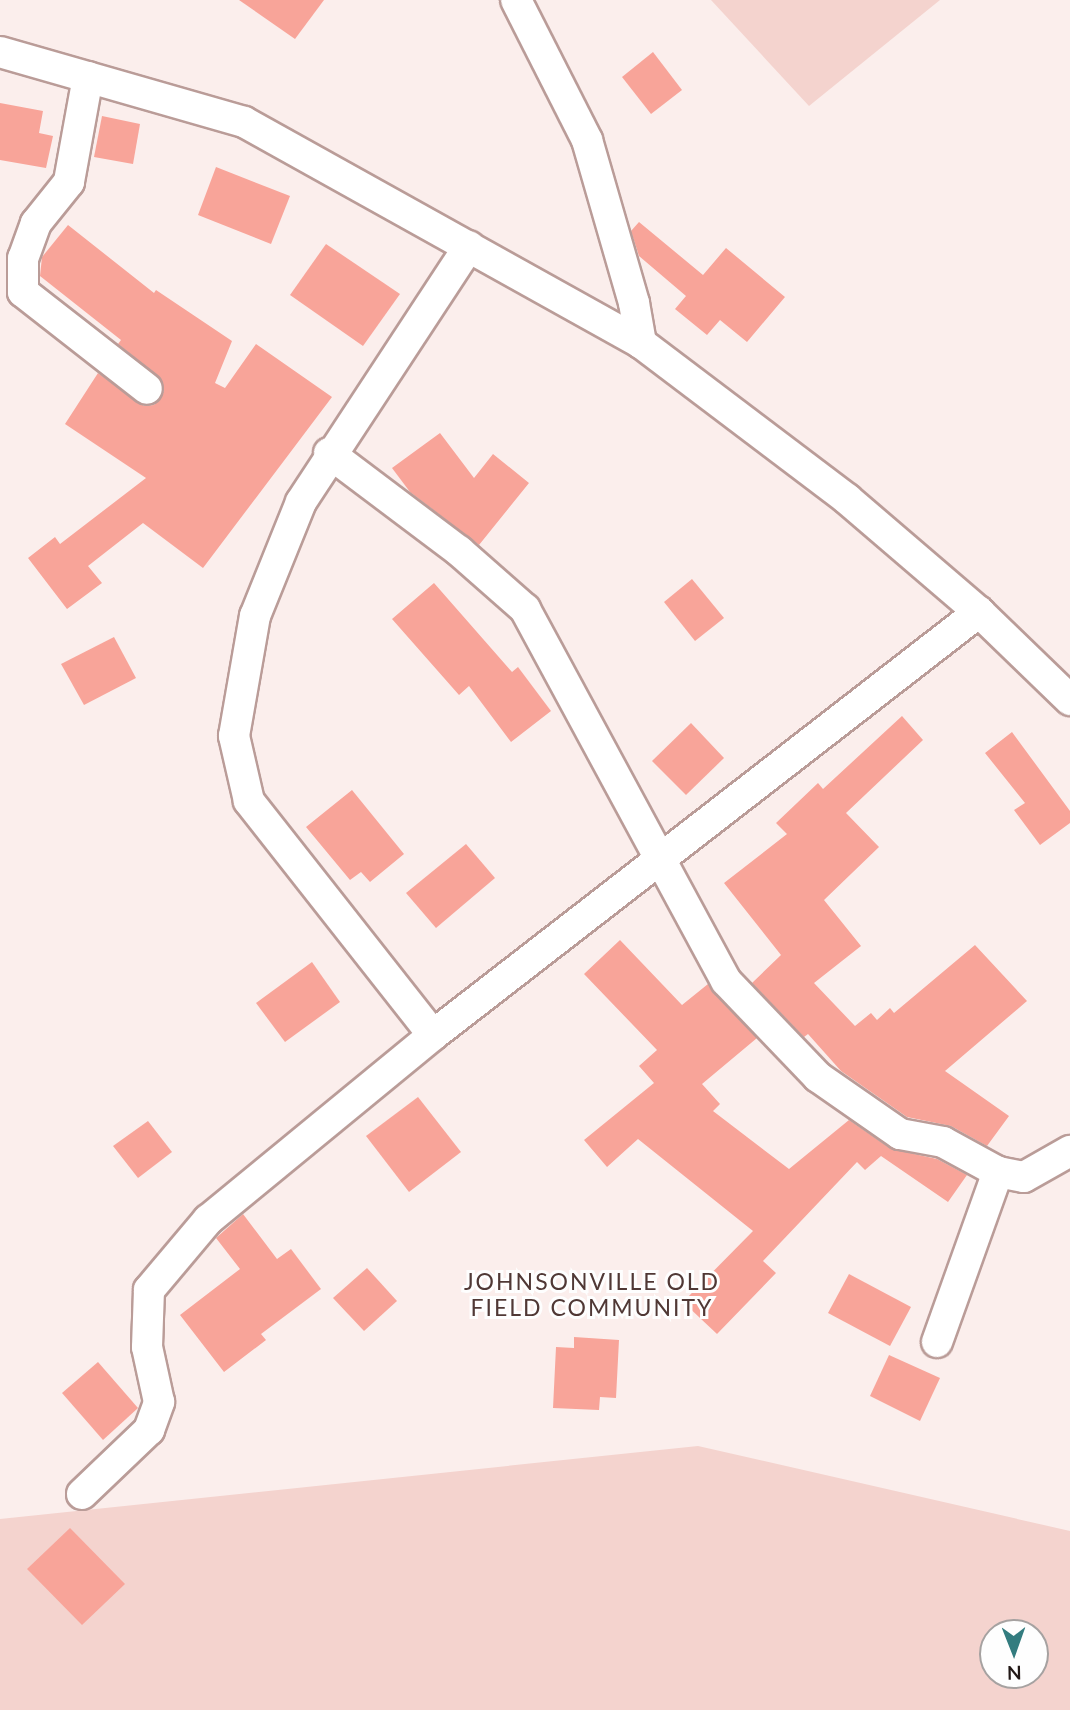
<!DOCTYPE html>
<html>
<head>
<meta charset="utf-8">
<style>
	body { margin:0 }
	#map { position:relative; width:1070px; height:1710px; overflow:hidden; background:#fbeeec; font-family:Lato,sans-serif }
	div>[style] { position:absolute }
	.green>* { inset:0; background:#f4d3ce }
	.building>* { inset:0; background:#f8a499 }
	.roads { filter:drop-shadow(2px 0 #ba9c98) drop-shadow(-2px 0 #ba9c98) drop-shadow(0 2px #ba9c98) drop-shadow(0 -2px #ba9c98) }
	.street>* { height:30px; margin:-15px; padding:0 15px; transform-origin:15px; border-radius:15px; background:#fff }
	span { translate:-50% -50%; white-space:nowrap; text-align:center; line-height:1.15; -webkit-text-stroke:6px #fefefe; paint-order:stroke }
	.neighbourhood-label { font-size:23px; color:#503835; letter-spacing:2px }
	.north { position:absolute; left:979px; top:1619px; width:70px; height:70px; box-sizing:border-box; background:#fefefe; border:2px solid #a6a2a1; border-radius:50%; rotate:179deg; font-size:19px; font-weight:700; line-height:28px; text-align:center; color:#221816 }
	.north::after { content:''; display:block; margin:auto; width:24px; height:32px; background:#337c7f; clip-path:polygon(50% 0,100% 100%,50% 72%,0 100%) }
</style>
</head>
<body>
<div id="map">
	<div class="green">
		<div style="clip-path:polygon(711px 0,940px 0,809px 106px)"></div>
		<div style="clip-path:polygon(evenodd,698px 1446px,1070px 1531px,1070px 1710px,0 1710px,0 1519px,698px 1446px,993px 1633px,1035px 1633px,1035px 1675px,993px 1675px,993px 1633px)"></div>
	</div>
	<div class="building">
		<div style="clip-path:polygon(239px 0,324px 0,295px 39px)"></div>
		<div style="clip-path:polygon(653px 52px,682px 90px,651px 114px,622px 77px)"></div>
		<div style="clip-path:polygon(0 103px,43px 111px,39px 133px,53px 136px,46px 168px,0 160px)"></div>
		<div style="clip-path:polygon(102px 116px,140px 124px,133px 164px,94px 157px)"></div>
		<div style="clip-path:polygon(216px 167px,290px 196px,271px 244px,198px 215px)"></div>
		<div style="clip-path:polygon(639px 222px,703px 275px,726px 248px,785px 297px,747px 342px,720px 320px,707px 335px,675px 309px,686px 296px,639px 256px,631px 231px)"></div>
		<div style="clip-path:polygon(68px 225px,154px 293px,156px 290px,232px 341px,215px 383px,225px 388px,256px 344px,332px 397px,203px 568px,143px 523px,88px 566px,102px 583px,67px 609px,28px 558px,55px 537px,60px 544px,146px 478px,65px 424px,98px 373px,144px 406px,154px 405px,164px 391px,158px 376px,118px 344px,121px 340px,40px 276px,42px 257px)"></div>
		<div style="clip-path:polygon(326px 244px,400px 294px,363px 346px,290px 295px)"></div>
		<div style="clip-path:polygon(440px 433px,474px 478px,493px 454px,529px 483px,479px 545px,410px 492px,392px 468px)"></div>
		<div style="clip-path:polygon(692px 579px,724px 618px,695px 641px,664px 602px)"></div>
		<div style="clip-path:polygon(434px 583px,512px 672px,518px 667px,551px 711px,511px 742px,469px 686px,459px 695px,392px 619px)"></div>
		<div style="clip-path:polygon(114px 637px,136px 678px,84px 705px,61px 664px)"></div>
		<div style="clip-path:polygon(902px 716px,923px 740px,846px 813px,879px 847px,824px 900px,861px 946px,814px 983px,855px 1026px,871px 1013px,877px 1020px,890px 1008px,894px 1013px,975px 945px,1027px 1001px,945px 1071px,1009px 1116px,987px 1146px,951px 1126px,907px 1117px,841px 1071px,808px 1034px,804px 1037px,752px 983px,781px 955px,724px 883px,787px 834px,776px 823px,818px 783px,823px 789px)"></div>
		<div style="clip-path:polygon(691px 723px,724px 758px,686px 795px,652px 761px)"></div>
		<div style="clip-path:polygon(1012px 732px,1070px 811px,1070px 823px,1040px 845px,1014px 810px,1025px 803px,985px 753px)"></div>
		<div style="clip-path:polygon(352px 790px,404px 854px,370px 882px,361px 872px,350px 880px,306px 827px)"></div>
		<div style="clip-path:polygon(466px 844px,495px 878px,436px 928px,406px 893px)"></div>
		<div style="clip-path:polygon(620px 940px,682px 1005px,708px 984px,757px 1038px,702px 1084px,720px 1104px,713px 1111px,789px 1169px,849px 1120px,891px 1149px,937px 1159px,967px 1175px,948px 1202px,881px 1156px,865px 1170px,857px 1162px,763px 1261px,776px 1273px,717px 1334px,683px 1302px,753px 1231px,638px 1139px,607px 1167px,584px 1140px,654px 1083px,639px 1066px,657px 1050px,584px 974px)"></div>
		<div style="clip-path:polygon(312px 962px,340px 1002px,285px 1042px,256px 1003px)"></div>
		<div style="clip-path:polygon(418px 1097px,461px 1152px,409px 1192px,366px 1136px)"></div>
		<div style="clip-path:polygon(148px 1121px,172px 1152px,138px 1178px,113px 1146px)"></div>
		<div style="clip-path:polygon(243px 1214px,277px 1259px,291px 1249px,321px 1289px,261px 1334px,266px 1340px,224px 1372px,180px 1315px,240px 1269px,216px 1238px)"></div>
		<div style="clip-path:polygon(367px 1268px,397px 1301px,364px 1331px,333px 1298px)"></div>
		<div style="clip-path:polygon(849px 1274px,911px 1307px,890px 1346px,828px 1313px)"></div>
		<div style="clip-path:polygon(574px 1337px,619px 1340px,616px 1398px,600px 1397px,599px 1410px,553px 1408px,556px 1347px,574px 1348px)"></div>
		<div style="clip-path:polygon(889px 1355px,940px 1378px,920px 1421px,870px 1396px)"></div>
		<div style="clip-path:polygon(98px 1362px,138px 1408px,103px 1440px,62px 1393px)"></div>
		<div style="clip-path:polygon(70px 1528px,125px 1584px,82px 1625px,27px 1569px)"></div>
	</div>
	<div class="roads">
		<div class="street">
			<div style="left:516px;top:0;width:157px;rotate:63.1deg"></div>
			<div style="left:587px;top:140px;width:170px;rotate:73.9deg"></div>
			<div style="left:634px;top:303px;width:41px;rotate:80.1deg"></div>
			<div style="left:0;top:52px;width:254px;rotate:16deg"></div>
			<div style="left:244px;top:122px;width:454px;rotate:29.1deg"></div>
			<div style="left:641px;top:343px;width:258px;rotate:37.1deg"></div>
			<div style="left:847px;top:499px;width:174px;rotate:40.6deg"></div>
			<div style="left:979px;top:612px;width:127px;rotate:44deg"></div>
			<div style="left:88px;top:77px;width:107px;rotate:100.3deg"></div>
			<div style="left:69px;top:182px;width:53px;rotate:128.8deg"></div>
			<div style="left:36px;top:223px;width:37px;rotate:110deg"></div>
			<div style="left:23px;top:258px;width:34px;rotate:90deg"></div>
			<div style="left:23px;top:292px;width:157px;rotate:38deg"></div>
			<div style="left:329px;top:453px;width:163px;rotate:37deg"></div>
			<div style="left:459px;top:551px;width:88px;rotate:41.3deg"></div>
			<div style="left:525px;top:609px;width:423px;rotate:61.6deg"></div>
			<div style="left:726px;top:981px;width:133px;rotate:46.2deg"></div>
			<div style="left:818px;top:1077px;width:100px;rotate:34.8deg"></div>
			<div style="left:900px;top:1134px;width:44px;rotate:10.5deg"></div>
			<div style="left:943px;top:1142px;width:63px;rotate:28.6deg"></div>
			<div style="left:998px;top:1172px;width:26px;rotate:11deg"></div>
			<div style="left:1024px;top:1177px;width:53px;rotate:-29.5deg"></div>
			<div style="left:433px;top:1035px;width:298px;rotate:-128.2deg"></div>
			<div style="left:249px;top:801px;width:67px;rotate:-103deg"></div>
			<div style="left:234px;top:736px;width:122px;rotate:-80.1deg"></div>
			<div style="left:255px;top:616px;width:123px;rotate:-68deg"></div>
			<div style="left:301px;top:502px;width:306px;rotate:-56.7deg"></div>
			<div style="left:937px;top:1342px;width:181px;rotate:-70.3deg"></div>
			<div style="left:82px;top:1494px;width:93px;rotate:-43.7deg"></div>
			<div style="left:149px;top:1430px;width:30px;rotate:-70deg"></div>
			<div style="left:159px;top:1402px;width:56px;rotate:-102.3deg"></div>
			<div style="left:147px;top:1347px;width:57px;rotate:-88deg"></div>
			<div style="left:149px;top:1290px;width:92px;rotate:-49.9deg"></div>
			<div style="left:208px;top:1220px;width:291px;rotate:-39.4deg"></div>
			<div style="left:433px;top:1035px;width:691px;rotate:-37.77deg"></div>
		</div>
	</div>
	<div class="neighbourhood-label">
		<span style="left:592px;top:1294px">JOHNSONVILLE OLD<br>FIELD COMMUNITY</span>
	</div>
	<div class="north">N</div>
</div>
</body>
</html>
